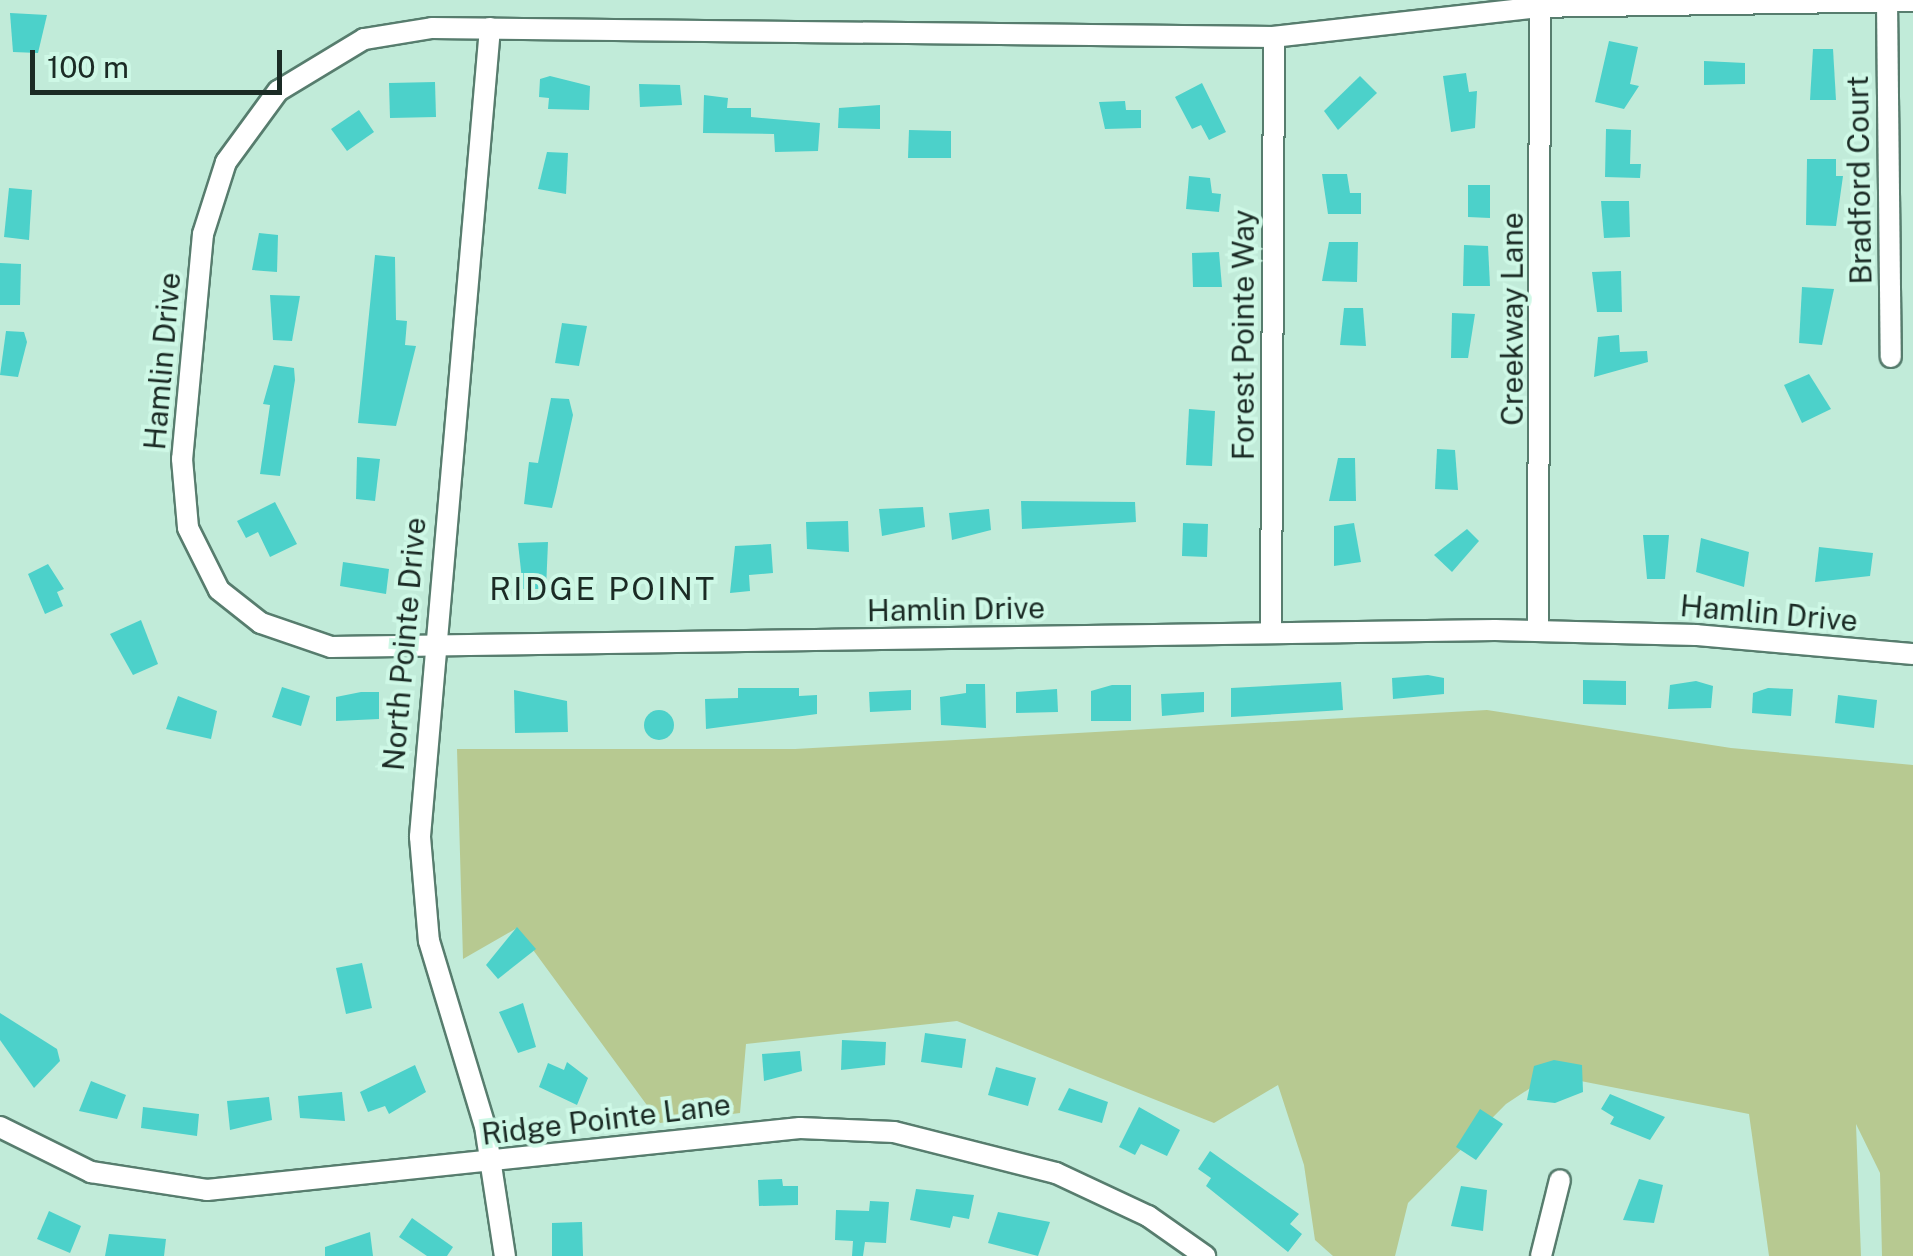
<!DOCTYPE html>
<html>
<head>
<meta charset="utf-8">
<style>
	body { margin:0 }
	#map { position:relative; width:1913px; height:1256px; overflow:hidden; background:#c1ebd9; font-family:"Public Sans",sans-serif }
	div>[style] { position:absolute }
	.green>* { inset:0; background:#b7c991 }
	.building>* { inset:0; background:#4cd1ca }
	.round { border-radius:50% }
	.roads { filter:drop-shadow(2px 0 #577d6e) drop-shadow(-2px 0 #577d6e) drop-shadow(0 2px #577d6e) drop-shadow(0 -2px #577d6e) }
	.minor>* { height:20px; margin:-10px; padding:0 10px; transform-origin:10px; border-radius:10px; background:#fff }
	span { translate:-50% -50%; white-space:nowrap; text-align:center; line-height:1.15; -webkit-text-stroke:8px #cef8e6; paint-order:stroke }
	.street-label { font-size:30px; color:#1b2b25 }
	.neighbourhood-label { font-size:32px; color:#1b2b25; letter-spacing:2.5px }
	.scale { position:absolute; left:30px; top:50px; width:252px; height:45px; box-sizing:border-box; border:5px solid #1b2b25; border-top:0; padding-left:12px; font-size:30px; line-height:35px; white-space:nowrap; color:#1b2b25; -webkit-text-stroke:8px #cef8e6; paint-order:stroke }
</style>
</head>
<body>
<div id="map">
	<div class="green">
		<div style="clip-path:polygon(1487px 710px,1731px 748px,1913px 765px,1913px 1256px,1882px 1256px,1880px 1173px,1856px 1124px,1861px 1256px,1769px 1256px,1749px 1114px,1550px 1075px,1506px 1104px,1408px 1203px,1395px 1256px,1333px 1256px,1315px 1240px,1304px 1165px,1278px 1085px,1214px 1123px,957px 1021px,746px 1044px,740px 1113px,660px 1123px,517px 928px,463px 959px,457px 749px,795px 749px)"></div>
	</div>
	<div class="building">
		<div style="clip-path:polygon(10px 13px,47px 15px,38px 53px,13px 52px)"></div>
		<div style="clip-path:polygon(1609px 41px,1638px 47px,1630px 84px,1639px 86px,1624px 109px,1595px 102px)"></div>
		<div style="clip-path:polygon(1813px 49px,1833px 49px,1836px 100px,1810px 100px)"></div>
		<div style="clip-path:polygon(1704px 61px,1745px 63px,1745px 84px,1704px 85px)"></div>
		<div style="clip-path:polygon(1466px 73px,1469px 92px,1477px 91px,1475px 128px,1451px 132px,1443px 76px)"></div>
		<div style="clip-path:polygon(550px 76px,590px 86px,589px 110px,548px 109px,549px 98px,539px 97px,540px 79px)"></div>
		<div style="clip-path:polygon(1360px 76px,1377px 93px,1338px 130px,1324px 111px)"></div>
		<div style="clip-path:polygon(435px 82px,436px 117px,390px 118px,389px 83px)"></div>
		<div style="clip-path:polygon(1202px 83px,1226px 132px,1209px 140px,1201px 125px,1192px 129px,1175px 97px)"></div>
		<div style="clip-path:polygon(639px 84px,680px 85px,682px 105px,640px 107px)"></div>
		<div style="clip-path:polygon(704px 95px,728px 98px,727px 108px,751px 108px,751px 117px,820px 123px,818px 151px,775px 152px,774px 134px,703px 133px)"></div>
		<div style="clip-path:polygon(1125px 101px,1126px 110px,1141px 110px,1141px 128px,1105px 129px,1099px 102px)"></div>
		<div style="clip-path:polygon(880px 105px,880px 129px,838px 128px,839px 108px)"></div>
		<div style="clip-path:polygon(359px 110px,374px 132px,347px 151px,331px 129px)"></div>
		<div style="clip-path:polygon(1606px 129px,1631px 130px,1630px 164px,1641px 164px,1640px 178px,1605px 177px)"></div>
		<div style="clip-path:polygon(909px 130px,951px 131px,951px 158px,908px 158px)"></div>
		<div style="clip-path:polygon(547px 152px,568px 153px,566px 194px,538px 189px)"></div>
		<div style="clip-path:polygon(1807px 159px,1836px 159px,1836px 176px,1843px 176px,1836px 226px,1806px 225px)"></div>
		<div style="clip-path:polygon(1322px 174px,1347px 174px,1350px 193px,1361px 193px,1361px 214px,1328px 214px)"></div>
		<div style="clip-path:polygon(1189px 176px,1210px 178px,1212px 193px,1221px 194px,1219px 212px,1186px 209px)"></div>
		<div style="clip-path:polygon(1468px 185px,1490px 185px,1490px 218px,1468px 217px)"></div>
		<div style="clip-path:polygon(9px 188px,32px 190px,29px 240px,4px 237px)"></div>
		<div style="clip-path:polygon(1601px 201px,1629px 201px,1630px 237px,1604px 238px)"></div>
		<div style="clip-path:polygon(259px 233px,278px 235px,277px 272px,252px 270px)"></div>
		<div style="clip-path:polygon(1329px 242px,1358px 242px,1357px 282px,1322px 281px)"></div>
		<div style="clip-path:polygon(1464px 245px,1488px 246px,1490px 286px,1463px 286px)"></div>
		<div style="clip-path:polygon(1219px 252px,1222px 287px,1193px 287px,1192px 253px)"></div>
		<div style="clip-path:polygon(375px 255px,395px 257px,396px 320px,407px 321px,405px 345px,416px 346px,396px 426px,358px 423px)"></div>
		<div style="clip-path:polygon(0 263px,21px 264px,20px 305px,0 305px)"></div>
		<div style="clip-path:polygon(1621px 271px,1622px 312px,1597px 312px,1592px 272px)"></div>
		<div style="clip-path:polygon(1802px 287px,1834px 289px,1822px 345px,1799px 343px)"></div>
		<div style="clip-path:polygon(270px 295px,300px 296px,292px 341px,273px 340px)"></div>
		<div style="clip-path:polygon(1344px 308px,1363px 308px,1366px 346px,1340px 345px)"></div>
		<div style="clip-path:polygon(1452px 313px,1475px 314px,1468px 358px,1451px 358px)"></div>
		<div style="clip-path:polygon(562px 323px,587px 326px,579px 366px,555px 363px)"></div>
		<div style="clip-path:polygon(6px 331px,24px 332px,27px 342px,18px 377px,0 375px)"></div>
		<div style="clip-path:polygon(1619px 335px,1620px 352px,1647px 351px,1648px 362px,1594px 377px,1598px 337px)"></div>
		<div style="clip-path:polygon(274px 365px,294px 368px,295px 380px,280px 476px,260px 474px,270px 405px,263px 404px)"></div>
		<div style="clip-path:polygon(1809px 374px,1831px 409px,1802px 423px,1784px 385px)"></div>
		<div style="clip-path:polygon(551px 398px,569px 399px,573px 415px,556px 492px,552px 508px,524px 504px,529px 462px,538px 463px)"></div>
		<div style="clip-path:polygon(1189px 409px,1215px 411px,1212px 466px,1186px 465px)"></div>
		<div style="clip-path:polygon(1437px 449px,1455px 450px,1458px 490px,1435px 489px)"></div>
		<div style="clip-path:polygon(357px 457px,380px 459px,375px 501px,356px 499px)"></div>
		<div style="clip-path:polygon(1338px 458px,1355px 458px,1356px 501px,1329px 501px)"></div>
		<div style="clip-path:polygon(1021px 501px,1135px 502px,1136px 522px,1022px 529px)"></div>
		<div style="clip-path:polygon(275px 502px,297px 544px,270px 557px,258px 532px,246px 538px,237px 521px)"></div>
		<div style="clip-path:polygon(923px 507px,925px 527px,882px 536px,879px 509px)"></div>
		<div style="clip-path:polygon(989px 509px,991px 530px,952px 540px,949px 513px)"></div>
		<div style="clip-path:polygon(848px 521px,849px 552px,807px 549px,806px 522px)"></div>
		<div style="clip-path:polygon(1183px 523px,1208px 524px,1207px 557px,1182px 556px)"></div>
		<div style="clip-path:polygon(1354px 523px,1361px 562px,1334px 566px,1334px 526px)"></div>
		<div style="clip-path:polygon(1467px 529px,1479px 541px,1452px 572px,1434px 555px)"></div>
		<div style="clip-path:polygon(1643px 535px,1669px 535px,1665px 579px,1647px 579px)"></div>
		<div style="clip-path:polygon(1701px 538px,1749px 552px,1744px 587px,1696px 572px)"></div>
		<div style="clip-path:polygon(548px 542px,546px 589px,523px 589px,518px 543px)"></div>
		<div style="clip-path:polygon(771px 544px,773px 573px,749px 575px,750px 591px,730px 593px,735px 546px)"></div>
		<div style="clip-path:polygon(1819px 547px,1873px 553px,1870px 576px,1815px 582px)"></div>
		<div style="clip-path:polygon(343px 562px,389px 569px,386px 594px,340px 586px)"></div>
		<div style="clip-path:polygon(48px 564px,64px 589px,57px 592px,63px 606px,45px 614px,28px 574px)"></div>
		<div style="clip-path:polygon(141px 620px,158px 664px,133px 675px,110px 634px)"></div>
		<div style="clip-path:polygon(1428px 675px,1444px 678px,1444px 694px,1393px 699px,1392px 678px)"></div>
		<div style="clip-path:polygon(1583px 680px,1626px 681px,1626px 705px,1583px 704px)"></div>
		<div style="clip-path:polygon(1696px 681px,1713px 686px,1711px 708px,1668px 709px,1670px 685px)"></div>
		<div style="clip-path:polygon(1341px 682px,1343px 710px,1231px 717px,1231px 688px)"></div>
		<div style="clip-path:polygon(966px 684px,985px 684px,986px 728px,941px 725px,940px 697px,966px 693px)"></div>
		<div style="clip-path:polygon(1112px 685px,1131px 685px,1131px 721px,1091px 721px,1091px 691px)"></div>
		<div style="clip-path:polygon(282px 687px,310px 696px,301px 726px,272px 717px)"></div>
		<div style="clip-path:polygon(738px 688px,799px 688px,799px 696px,817px 695px,817px 714px,706px 729px,705px 699px,738px 698px)"></div>
		<div style="clip-path:polygon(1768px 688px,1793px 689px,1791px 716px,1752px 713px,1753px 693px)"></div>
		<div style="clip-path:polygon(1057px 689px,1058px 712px,1016px 713px,1016px 692px)"></div>
		<div style="clip-path:polygon(514px 690px,567px 701px,568px 732px,515px 733px)"></div>
		<div style="clip-path:polygon(911px 690px,911px 710px,870px 712px,869px 692px)"></div>
		<div style="clip-path:polygon(361px 692px,379px 692px,379px 719px,336px 721px,336px 697px)"></div>
		<div style="clip-path:polygon(1204px 692px,1204px 712px,1162px 716px,1161px 694px)"></div>
		<div style="clip-path:polygon(1838px 695px,1877px 700px,1874px 728px,1835px 723px)"></div>
		<div style="clip-path:polygon(178px 696px,217px 711px,211px 739px,166px 729px)"></div>
		<div class="round" style="left:644px;top:710px;width:30px;height:30px"></div>
		<div style="clip-path:polygon(517px 927px,536px 949px,498px 979px,486px 965px)"></div>
		<div style="clip-path:polygon(362px 963px,372px 1008px,346px 1014px,336px 968px)"></div>
		<div style="clip-path:polygon(523px 1003px,536px 1047px,518px 1053px,499px 1012px)"></div>
		<div style="clip-path:polygon(0 1013px,57px 1049px,60px 1061px,34px 1088px,0 1040px)"></div>
		<div style="clip-path:polygon(925px 1033px,966px 1039px,962px 1068px,921px 1062px)"></div>
		<div style="clip-path:polygon(842px 1040px,886px 1042px,885px 1065px,841px 1070px)"></div>
		<div style="clip-path:polygon(800px 1051px,802px 1071px,764px 1081px,762px 1054px)"></div>
		<div style="clip-path:polygon(1554px 1060px,1582px 1065px,1583px 1092px,1555px 1103px,1527px 1100px,1534px 1066px)"></div>
		<div style="clip-path:polygon(567px 1062px,588px 1078px,577px 1105px,539px 1087px,548px 1063px,564px 1070px)"></div>
		<div style="clip-path:polygon(415px 1065px,426px 1092px,389px 1114px,385px 1106px,368px 1112px,360px 1092px)"></div>
		<div style="clip-path:polygon(996px 1067px,1036px 1078px,1028px 1106px,988px 1095px)"></div>
		<div style="clip-path:polygon(91px 1081px,126px 1095px,117px 1119px,79px 1111px)"></div>
		<div style="clip-path:polygon(1069px 1088px,1108px 1102px,1102px 1123px,1058px 1110px)"></div>
		<div style="clip-path:polygon(342px 1092px,345px 1121px,300px 1118px,298px 1096px)"></div>
		<div style="clip-path:polygon(1610px 1094px,1665px 1117px,1650px 1140px,1610px 1124px,1614px 1117px,1601px 1109px)"></div>
		<div style="clip-path:polygon(269px 1097px,272px 1120px,230px 1130px,227px 1101px)"></div>
		<div style="clip-path:polygon(143px 1107px,199px 1114px,197px 1136px,141px 1128px)"></div>
		<div style="clip-path:polygon(1139px 1107px,1180px 1130px,1167px 1156px,1141px 1144px,1135px 1155px,1119px 1147px)"></div>
		<div style="clip-path:polygon(1480px 1109px,1503px 1124px,1476px 1160px,1456px 1147px)"></div>
		<div style="clip-path:polygon(1210px 1151px,1299px 1214px,1290px 1224px,1302px 1234px,1288px 1252px,1206px 1186px,1211px 1178px,1198px 1169px)"></div>
		<div style="clip-path:polygon(782px 1179px,783px 1186px,798px 1186px,798px 1205px,759px 1206px,758px 1180px)"></div>
		<div style="clip-path:polygon(1639px 1179px,1663px 1185px,1654px 1223px,1623px 1220px)"></div>
		<div style="clip-path:polygon(1461px 1186px,1487px 1190px,1483px 1231px,1451px 1226px)"></div>
		<div style="clip-path:polygon(916px 1189px,974px 1195px,969px 1219px,953px 1216px,950px 1228px,910px 1220px)"></div>
		<div style="clip-path:polygon(870px 1201px,889px 1202px,886px 1243px,865px 1242px,863px 1256px,852px 1256px,853px 1241px,835px 1240px,836px 1210px,869px 1211px)"></div>
		<div style="clip-path:polygon(49px 1211px,81px 1226px,70px 1253px,37px 1239px)"></div>
		<div style="clip-path:polygon(998px 1212px,1050px 1222px,1038px 1256px,988px 1243px)"></div>
		<div style="clip-path:polygon(412px 1218px,453px 1247px,447px 1256px,427px 1256px,399px 1237px)"></div>
		<div style="clip-path:polygon(582px 1222px,583px 1256px,552px 1256px,552px 1223px)"></div>
		<div style="clip-path:polygon(370px 1232px,373px 1256px,325px 1256px,325px 1247px)"></div>
		<div style="clip-path:polygon(109px 1234px,166px 1239px,164px 1256px,105px 1256px)"></div>
	</div>
	<div class="roads">
		<div class="minor">
			<div style="left:1887px;top:1px;width:356px;rotate:89.4deg"></div>
			<div style="left:1913px;top:1px;width:373px;rotate:179.1deg"></div>
			<div style="left:1540px;top:7px;width:268px;rotate:173.6deg"></div>
			<div style="left:1274px;top:37px;width:842px;rotate:-179.39deg"></div>
			<div style="left:432px;top:28px;width:69px;rotate:170.8deg"></div>
			<div style="left:364px;top:39px;width:100px;rotate:148.8deg"></div>
			<div style="left:278px;top:91px;width:88px;rotate:126.2deg"></div>
			<div style="left:226px;top:162px;width:76px;rotate:107.7deg"></div>
			<div style="left:203px;top:234px;width:226px;rotate:95.3deg"></div>
			<div style="left:182px;top:459px;width:69px;rotate:85deg"></div>
			<div style="left:188px;top:528px;width:69px;rotate:63.4deg"></div>
			<div style="left:219px;top:590px;width:53px;rotate:38.2deg"></div>
			<div style="left:261px;top:623px;width:74px;rotate:18.9deg"></div>
			<div style="left:331px;top:647px;width:1164px;rotate:-0.84deg"></div>
			<div style="left:1495px;top:630px;width:201px;rotate:1.4deg"></div>
			<div style="left:1696px;top:635px;width:218px;rotate:5deg"></div>
			<div style="left:490px;top:28px;width:812px;rotate:94.95deg"></div>
			<div style="left:420px;top:837px;width:104px;rotate:85.1deg"></div>
			<div style="left:429px;top:941px;width:193px;rotate:73.2deg"></div>
			<div style="left:485px;top:1126px;width:132px;rotate:81.3deg"></div>
			<div style="left:1538px;top:631px;width:624px;rotate:-89.82deg"></div>
			<div style="left:1271px;top:633px;width:596px;rotate:-89.71deg"></div>
			<div style="left:0;top:1127px;width:102px;rotate:26.3deg"></div>
			<div style="left:91px;top:1172px;width:117px;rotate:8.8deg"></div>
			<div style="left:207px;top:1190px;width:596px;rotate:-5.97deg"></div>
			<div style="left:800px;top:1128px;width:94px;rotate:2.4deg"></div>
			<div style="left:894px;top:1132px;width:167px;rotate:14.2deg"></div>
			<div style="left:1056px;top:1173px;width:102px;rotate:25.1deg"></div>
			<div style="left:1148px;top:1216px;width:70px;rotate:35.1deg"></div>
			<div style="left:1541px;top:1256px;width:78px;rotate:-76deg"></div>
		</div>
	</div>
	<div class="street-label">
		<span style="left:1859px;top:180px;rotate:-91deg">Bradford Court</span>
		<span style="left:1512px;top:319px;rotate:-90deg">Creekway Lane</span>
		<span style="left:1243px;top:335px;rotate:-90deg">Forest Pointe Way</span>
		<span style="left:162px;top:361px;rotate:-85deg">Hamlin Drive</span>
		<span style="left:956px;top:609px;rotate:-1deg">Hamlin Drive</span>
		<span style="left:1769px;top:613px;rotate:5deg">Hamlin Drive</span>
		<span style="left:404px;top:644px;rotate:-85deg">North Pointe Drive</span>
		<span style="left:606px;top:1119px;rotate:-7deg">Ridge Pointe Lane</span>
	</div>
	<div class="neighbourhood-label">
		<span style="left:603px;top:589px">RIDGE POINT</span>
	</div>
	<div class="scale">100 m</div>
</div>
</body>
</html>
